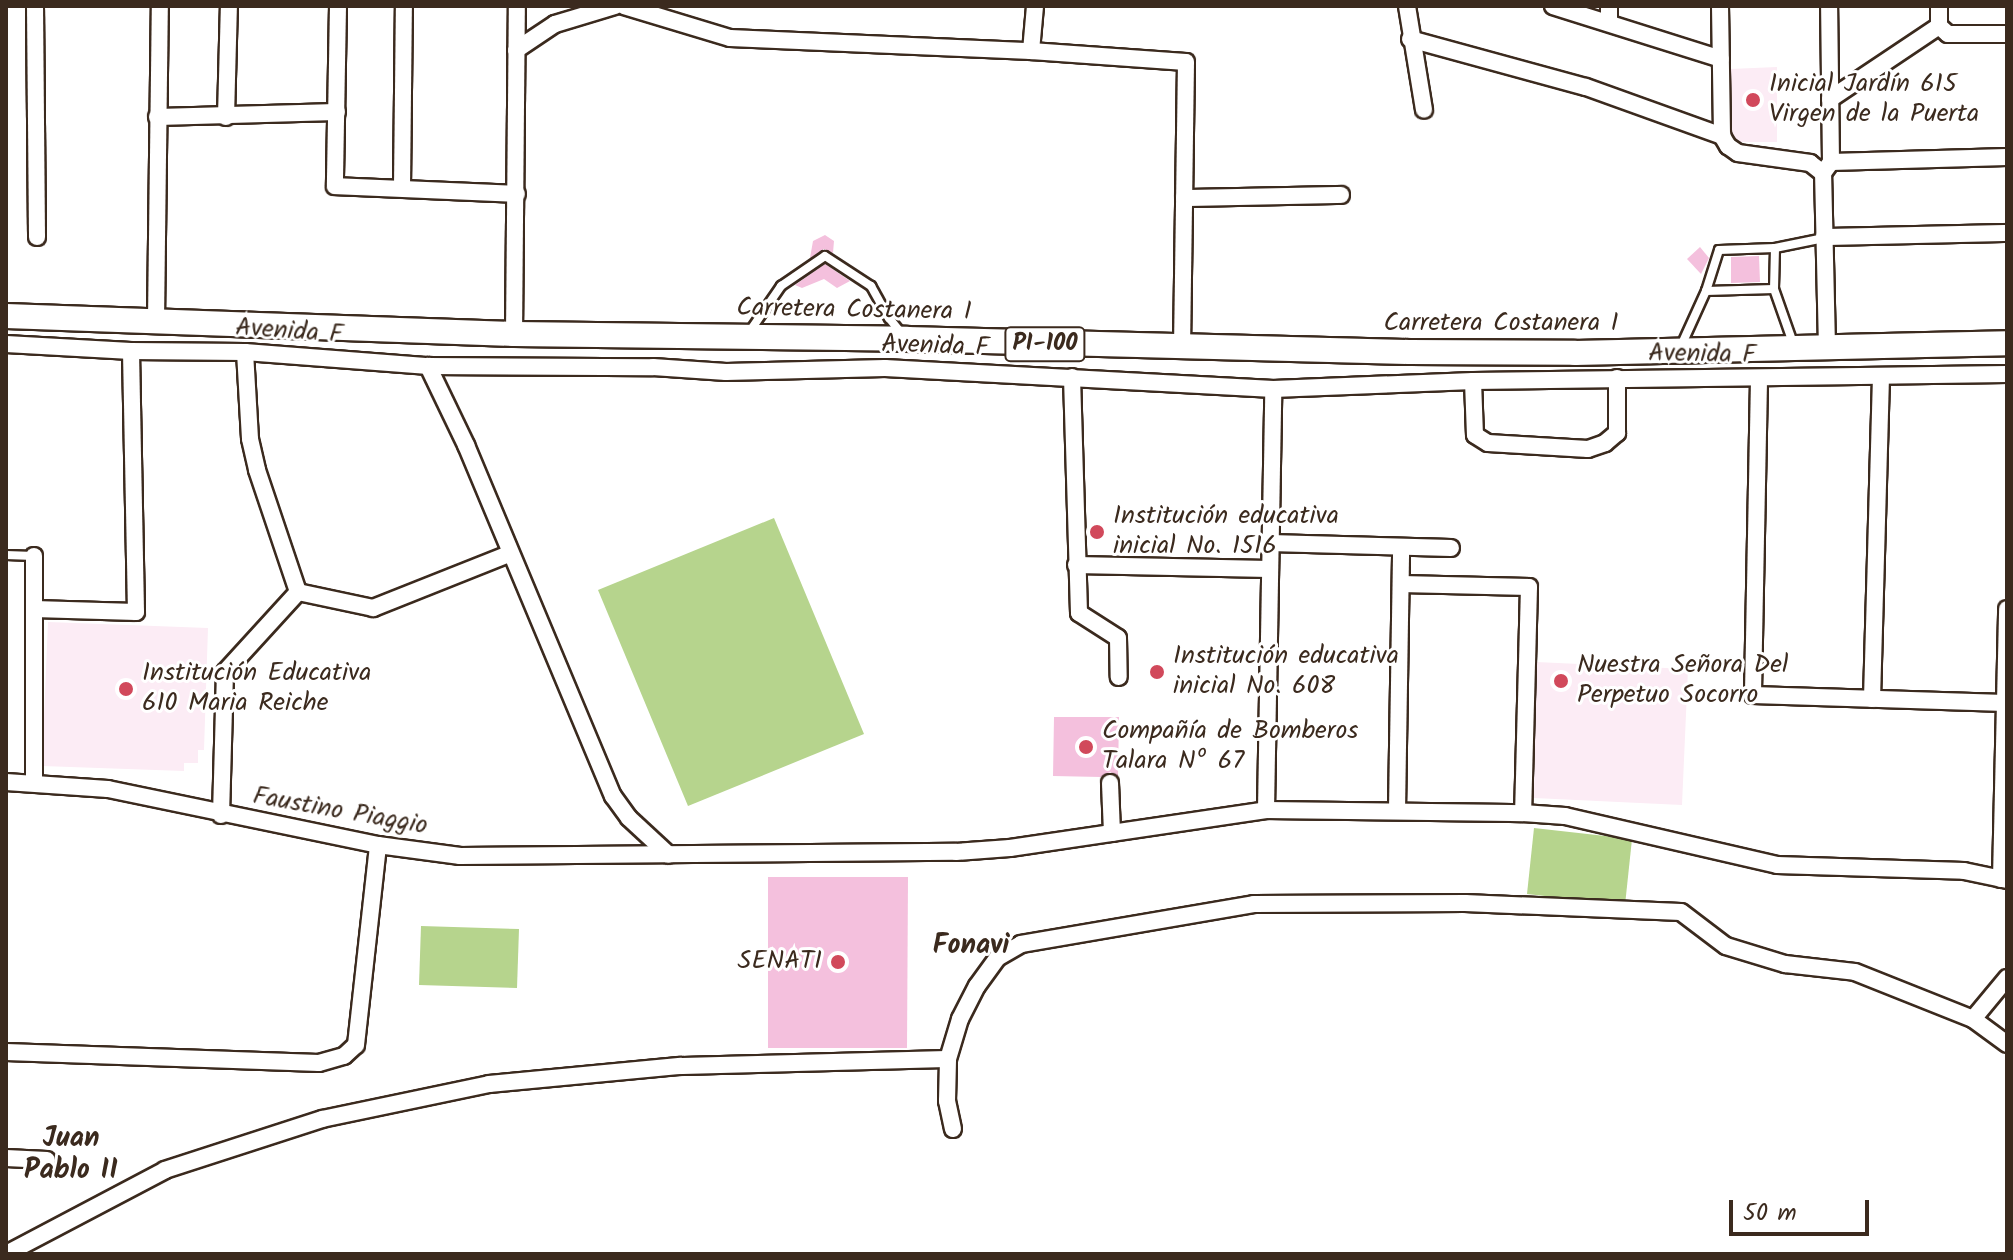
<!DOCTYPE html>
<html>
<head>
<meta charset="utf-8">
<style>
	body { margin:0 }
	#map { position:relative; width:2013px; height:1260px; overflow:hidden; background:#fff; font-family:Kalam,sans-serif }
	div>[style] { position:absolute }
	.built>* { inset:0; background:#fcecf5 }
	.green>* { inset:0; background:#b6d48d }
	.building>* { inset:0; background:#f4c0dd }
	.roads { filter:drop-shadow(2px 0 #3b2a1e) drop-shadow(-2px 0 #3b2a1e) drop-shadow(0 2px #3b2a1e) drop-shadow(0 -2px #3b2a1e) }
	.service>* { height:8px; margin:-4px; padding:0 4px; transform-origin:4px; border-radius:4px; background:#fff }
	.minor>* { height:16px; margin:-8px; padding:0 8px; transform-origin:8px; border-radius:8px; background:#fff }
	.primary>* { height:24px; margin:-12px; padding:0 12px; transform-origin:12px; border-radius:12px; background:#fff }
	.dots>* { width:22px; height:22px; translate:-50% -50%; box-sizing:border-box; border:4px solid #fff; border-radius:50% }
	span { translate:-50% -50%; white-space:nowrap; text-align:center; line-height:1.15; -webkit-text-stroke:6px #fff; paint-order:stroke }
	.shield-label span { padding:2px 6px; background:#fff; border:2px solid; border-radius:6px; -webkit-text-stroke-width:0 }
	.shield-label { font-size:24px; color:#3b2a1e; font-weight:700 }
	.poi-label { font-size:26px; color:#3b2a1e }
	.left { translate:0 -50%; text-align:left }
	.right { translate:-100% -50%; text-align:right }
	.street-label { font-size:26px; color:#3b2a1e }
	.neighbourhood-label { font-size:28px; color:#3b2a1e; font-weight:700 }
	.frame { position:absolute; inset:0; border:8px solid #3b2a1e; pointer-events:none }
	.scale { position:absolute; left:1729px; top:1200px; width:140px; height:36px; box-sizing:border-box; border:4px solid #3b2a1e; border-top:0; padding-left:10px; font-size:24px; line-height:28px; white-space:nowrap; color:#3b2a1e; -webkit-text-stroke:6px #fff; paint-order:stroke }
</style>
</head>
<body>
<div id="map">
	<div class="built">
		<div style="clip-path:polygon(1777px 67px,1777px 142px,1737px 142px,1729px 132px,1730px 69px)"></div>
		<div style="clip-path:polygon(48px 622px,208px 628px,204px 750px,198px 750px,198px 763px,184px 763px,184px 771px,42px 766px)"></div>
		<div style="clip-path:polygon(1536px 662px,1688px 669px,1682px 805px,1534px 798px)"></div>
	</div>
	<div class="green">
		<div style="clip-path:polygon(774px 518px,864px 734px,688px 806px,598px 590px)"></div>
		<div style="clip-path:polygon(1534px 828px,1632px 839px,1625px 905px,1527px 894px)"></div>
		<div style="clip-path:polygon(421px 926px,519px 929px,517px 988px,419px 985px)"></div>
	</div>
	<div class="building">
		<div style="clip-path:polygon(825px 235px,834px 241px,833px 253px,824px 249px,810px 258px,813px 241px)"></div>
		<div style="clip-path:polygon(1700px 247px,1709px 258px,1701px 274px,1687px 259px)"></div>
		<div style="clip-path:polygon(1759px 256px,1760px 282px,1731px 283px,1731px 257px)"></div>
		<div style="clip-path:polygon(825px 264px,850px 281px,837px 288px,824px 279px,802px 288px,795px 285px)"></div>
		<div style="clip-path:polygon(1054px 717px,1119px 717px,1118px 776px,1110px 772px,1101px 777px,1053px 776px)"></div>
		<div style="clip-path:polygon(768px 877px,908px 877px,907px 1048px,768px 1048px)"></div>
	</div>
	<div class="roads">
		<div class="service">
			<div style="left:1774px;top:289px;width:41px;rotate:-88.6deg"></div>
			<div style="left:1775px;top:248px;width:50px;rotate:-11.5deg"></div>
			<div style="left:1706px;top:291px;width:43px;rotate:-72.4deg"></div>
			<div style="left:1719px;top:250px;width:56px;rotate:-2deg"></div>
			<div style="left:750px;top:331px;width:55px;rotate:-55.4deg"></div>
			<div style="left:781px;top:286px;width:53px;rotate:-34.3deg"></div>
			<div style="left:825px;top:256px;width:55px;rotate:33.1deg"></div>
			<div style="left:871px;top:286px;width:37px;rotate:61deg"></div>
			<div style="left:889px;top:318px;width:22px;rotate:51deg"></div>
			<div style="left:1681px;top:346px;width:60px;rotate:-65.6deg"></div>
			<div style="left:1706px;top:291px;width:68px;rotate:-1.7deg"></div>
			<div style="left:1774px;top:289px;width:57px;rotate:70.6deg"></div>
			<div style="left:6px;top:555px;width:28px;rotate:2deg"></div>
		</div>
		<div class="minor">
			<div style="left:35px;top:6px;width:231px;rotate:89.5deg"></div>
			<div style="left:338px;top:6px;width:180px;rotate:91deg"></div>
			<div style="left:335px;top:186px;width:182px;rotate:2.5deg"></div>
			<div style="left:624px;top:6px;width:111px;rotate:16.8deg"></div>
			<div style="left:730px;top:38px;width:301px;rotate:2.5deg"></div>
			<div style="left:1031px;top:51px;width:155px;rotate:4.1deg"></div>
			<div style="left:1186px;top:62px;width:287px;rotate:90.8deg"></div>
			<div style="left:1407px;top:6px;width:105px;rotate:80.7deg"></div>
			<div style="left:1553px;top:6px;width:176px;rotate:17.5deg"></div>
			<div style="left:1720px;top:6px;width:130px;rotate:89.1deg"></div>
			<div style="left:1722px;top:136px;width:12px;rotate:59deg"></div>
			<div style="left:1728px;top:146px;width:12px;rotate:35deg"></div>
			<div style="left:1738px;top:153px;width:73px;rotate:7.9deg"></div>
			<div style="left:1810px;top:163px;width:16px;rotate:38deg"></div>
			<div style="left:1939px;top:6px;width:20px;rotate:90deg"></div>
			<div style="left:1939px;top:26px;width:12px;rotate:42deg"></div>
			<div style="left:1948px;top:34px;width:59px"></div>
			<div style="left:1609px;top:23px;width:17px;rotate:-90deg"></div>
			<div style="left:1410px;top:39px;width:182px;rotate:15.3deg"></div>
			<div style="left:1586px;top:87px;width:145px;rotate:19.8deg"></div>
			<div style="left:516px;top:50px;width:47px;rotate:-33.7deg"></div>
			<div style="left:555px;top:24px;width:63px;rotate:-16.7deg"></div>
			<div style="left:1031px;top:51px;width:45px;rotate:-84.9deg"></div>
			<div style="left:1830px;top:99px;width:131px;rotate:-33.8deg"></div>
			<div style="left:157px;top:117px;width:180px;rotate:-1.6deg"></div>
			<div style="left:226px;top:117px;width:111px;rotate:-88.5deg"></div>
			<div style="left:1831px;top:162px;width:176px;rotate:-1.6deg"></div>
			<div style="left:402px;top:187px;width:181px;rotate:-89.4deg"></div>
			<div style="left:1184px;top:198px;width:157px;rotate:-1.1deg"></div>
			<div style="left:1824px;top:237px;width:183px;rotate:-1.3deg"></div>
			<div style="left:156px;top:320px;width:314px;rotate:-89.3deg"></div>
			<div style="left:514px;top:334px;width:328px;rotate:-89.5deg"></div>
			<div style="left:6px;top:344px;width:125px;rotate:3.2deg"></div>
			<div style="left:131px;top:351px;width:114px;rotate:0.5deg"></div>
			<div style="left:245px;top:352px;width:184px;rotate:4.4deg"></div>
			<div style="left:428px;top:366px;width:225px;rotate:0.3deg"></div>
			<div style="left:653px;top:367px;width:73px;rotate:3.9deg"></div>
			<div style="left:726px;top:372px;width:159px;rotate:-1.4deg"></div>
			<div style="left:885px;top:368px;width:389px;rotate:3.1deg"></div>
			<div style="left:1273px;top:389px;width:200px;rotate:-2.3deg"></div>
			<div style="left:1473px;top:381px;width:534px;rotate:-0.75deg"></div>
			<div style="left:1827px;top:347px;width:174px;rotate:-91.3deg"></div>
			<div style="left:1823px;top:173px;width:14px;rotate:-54deg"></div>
			<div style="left:1831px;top:162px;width:156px;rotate:-90.7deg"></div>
			<div style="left:245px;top:352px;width:87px;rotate:86.7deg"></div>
			<div style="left:250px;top:439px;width:32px;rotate:77deg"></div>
			<div style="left:257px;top:470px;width:129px;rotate:71.4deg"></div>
			<div style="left:428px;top:366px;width:88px;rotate:64.3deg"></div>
			<div style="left:466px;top:445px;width:381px;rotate:67.3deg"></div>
			<div style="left:613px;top:796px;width:27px;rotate:54deg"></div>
			<div style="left:629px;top:818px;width:54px;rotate:42.8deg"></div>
			<div style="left:1072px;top:377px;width:236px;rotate:88.3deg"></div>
			<div style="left:1079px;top:613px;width:46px;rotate:32.7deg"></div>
			<div style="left:1118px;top:638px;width:39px;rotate:89deg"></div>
			<div style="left:1759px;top:380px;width:315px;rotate:91.1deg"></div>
			<div style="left:1753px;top:695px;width:252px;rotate:1.8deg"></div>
			<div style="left:1473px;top:381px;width:54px;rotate:87.9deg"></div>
			<div style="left:1475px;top:435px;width:15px;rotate:32deg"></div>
			<div style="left:1488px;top:443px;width:100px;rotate:3.4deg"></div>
			<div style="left:1588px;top:449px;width:18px;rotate:-19deg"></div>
			<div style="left:1605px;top:443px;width:16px;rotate:-40deg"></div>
			<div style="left:1617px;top:433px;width:55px;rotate:-90deg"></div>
			<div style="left:1270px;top:543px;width:181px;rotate:1.6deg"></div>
			<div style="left:1076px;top:565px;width:193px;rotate:1.2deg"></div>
			<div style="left:1401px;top:584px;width:128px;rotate:1.3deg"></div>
			<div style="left:1529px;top:587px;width:226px;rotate:91.5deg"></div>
			<div style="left:34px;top:609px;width:102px;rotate:1.7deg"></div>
			<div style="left:136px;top:612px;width:261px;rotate:-91.1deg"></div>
			<div style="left:1872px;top:699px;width:321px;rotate:-88.4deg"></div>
			<div style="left:6px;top:782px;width:102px;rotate:3.9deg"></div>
			<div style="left:108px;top:789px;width:276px;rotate:11.7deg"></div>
			<div style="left:378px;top:845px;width:83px;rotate:7.6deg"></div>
			<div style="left:460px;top:856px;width:496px;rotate:-0.5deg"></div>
			<div style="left:956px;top:852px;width:54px;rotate:-4.2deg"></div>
			<div style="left:1010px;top:848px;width:259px;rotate:-8.4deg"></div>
			<div style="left:1266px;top:810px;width:257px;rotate:0.7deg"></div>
			<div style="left:1523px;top:813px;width:42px;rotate:4.1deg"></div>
			<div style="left:1565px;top:816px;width:218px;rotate:13deg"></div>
			<div style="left:1777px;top:865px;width:187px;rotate:1.8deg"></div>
			<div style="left:1964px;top:871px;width:44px;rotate:11.8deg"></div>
			<div style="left:34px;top:783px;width:227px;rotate:-90deg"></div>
			<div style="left:1110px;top:783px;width:50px;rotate:87.7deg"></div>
			<div style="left:1266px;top:810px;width:421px;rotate:-89deg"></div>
			<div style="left:1397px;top:811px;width:264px;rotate:-89.1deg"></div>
			<div style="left:221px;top:815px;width:143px;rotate:-88.4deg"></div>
			<div style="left:225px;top:672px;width:108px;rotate:-47.6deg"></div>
			<div style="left:298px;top:592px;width:77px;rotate:12deg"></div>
			<div style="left:373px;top:608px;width:146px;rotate:-21.7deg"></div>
			<div style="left:2001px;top:879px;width:270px;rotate:-88.7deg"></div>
			<div style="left:2007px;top:978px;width:53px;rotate:129.7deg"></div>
			<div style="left:1973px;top:1019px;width:42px;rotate:36.3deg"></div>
			<div style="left:6px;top:1052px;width:313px;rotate:2deg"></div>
			<div style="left:319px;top:1063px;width:26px;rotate:-16deg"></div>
			<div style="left:344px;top:1056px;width:16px;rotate:-43deg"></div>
			<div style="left:356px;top:1045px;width:201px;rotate:-83.7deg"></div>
			<div style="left:953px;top:1129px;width:29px;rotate:-102deg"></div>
			<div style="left:947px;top:1101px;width:42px;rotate:-88.6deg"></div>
			<div style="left:948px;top:1059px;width:42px;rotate:-73.3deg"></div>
			<div style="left:960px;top:1019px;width:37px;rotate:-63deg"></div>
			<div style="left:977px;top:986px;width:34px;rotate:-54deg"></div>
			<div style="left:997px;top:958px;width:28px;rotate:-30deg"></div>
			<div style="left:1021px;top:944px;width:236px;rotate:-9.7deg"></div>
			<div style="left:1254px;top:904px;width:211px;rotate:-0.3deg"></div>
			<div style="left:1465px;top:903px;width:216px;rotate:2.4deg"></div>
			<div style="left:1681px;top:912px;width:56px;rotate:37.1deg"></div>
			<div style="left:1726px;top:946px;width:62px;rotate:17deg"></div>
			<div style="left:1785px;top:964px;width:70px;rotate:6.5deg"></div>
			<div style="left:1855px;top:972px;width:127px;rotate:21.7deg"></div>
			<div style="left:6px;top:1158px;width:41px;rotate:2.8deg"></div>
			<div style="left:6px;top:1254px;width:180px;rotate:-27.8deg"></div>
			<div style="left:165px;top:1170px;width:165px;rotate:-18deg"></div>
			<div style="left:322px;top:1119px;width:171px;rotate:-11.8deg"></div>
			<div style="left:489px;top:1084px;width:193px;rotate:-5.4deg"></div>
			<div style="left:681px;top:1066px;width:267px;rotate:-1.5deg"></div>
		</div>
		<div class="primary">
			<div style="left:6px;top:316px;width:508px;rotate:2.03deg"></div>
			<div style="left:514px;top:334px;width:393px;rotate:0.7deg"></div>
			<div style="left:907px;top:339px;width:502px;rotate:1.48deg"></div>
			<div style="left:1409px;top:352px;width:166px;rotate:0.3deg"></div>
			<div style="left:1575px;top:353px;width:432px;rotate:-1.3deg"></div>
		</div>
	</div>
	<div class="dots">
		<div style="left:1753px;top:100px;background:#d1495b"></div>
		<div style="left:1097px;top:532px;background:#d1495b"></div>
		<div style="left:1157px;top:672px;background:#d1495b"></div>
		<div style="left:1561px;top:681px;background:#d1495b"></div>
		<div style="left:126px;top:689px;background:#d1495b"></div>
		<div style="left:1086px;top:747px;background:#d1495b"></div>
		<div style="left:838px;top:962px;background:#d1495b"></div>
	</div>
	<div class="shield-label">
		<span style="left:1045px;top:344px">PI-100</span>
	</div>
	<div class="poi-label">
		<span class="left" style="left:1769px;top:100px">Inicial Jardín 615<br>Virgen de la Puerta</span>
		<span class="left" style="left:1113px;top:532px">Institución educativa<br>inicial No. 1516</span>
		<span class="left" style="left:1173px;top:672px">Institución educativa<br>inicial No. 608</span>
		<span class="left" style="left:1577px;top:681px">Nuestra Señora Del<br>Perpetuo Socorro</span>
		<span class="left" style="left:142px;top:689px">Institución Educativa<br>610 Maria Reiche</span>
		<span class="left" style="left:1102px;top:747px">Compañía de Bomberos<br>Talara Nº 67</span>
		<span class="right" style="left:822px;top:962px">SENATI</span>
	</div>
	<div class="street-label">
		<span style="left:854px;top:311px;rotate:1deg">Carretera Costanera I</span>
		<span style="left:1501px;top:324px">Carretera Costanera I</span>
		<span style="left:289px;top:332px;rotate:4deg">Avenida F</span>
		<span style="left:935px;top:347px;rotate:2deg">Avenida F</span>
		<span style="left:1702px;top:355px;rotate:1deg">Avenida F</span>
		<span style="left:340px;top:812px;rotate:10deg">Faustino Piaggio</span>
	</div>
	<div class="neighbourhood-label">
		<span style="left:971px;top:946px">Fonavi</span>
		<span style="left:71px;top:1155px">Juan<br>Pablo II</span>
	</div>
	<div class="frame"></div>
	<div class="scale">50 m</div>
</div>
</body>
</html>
